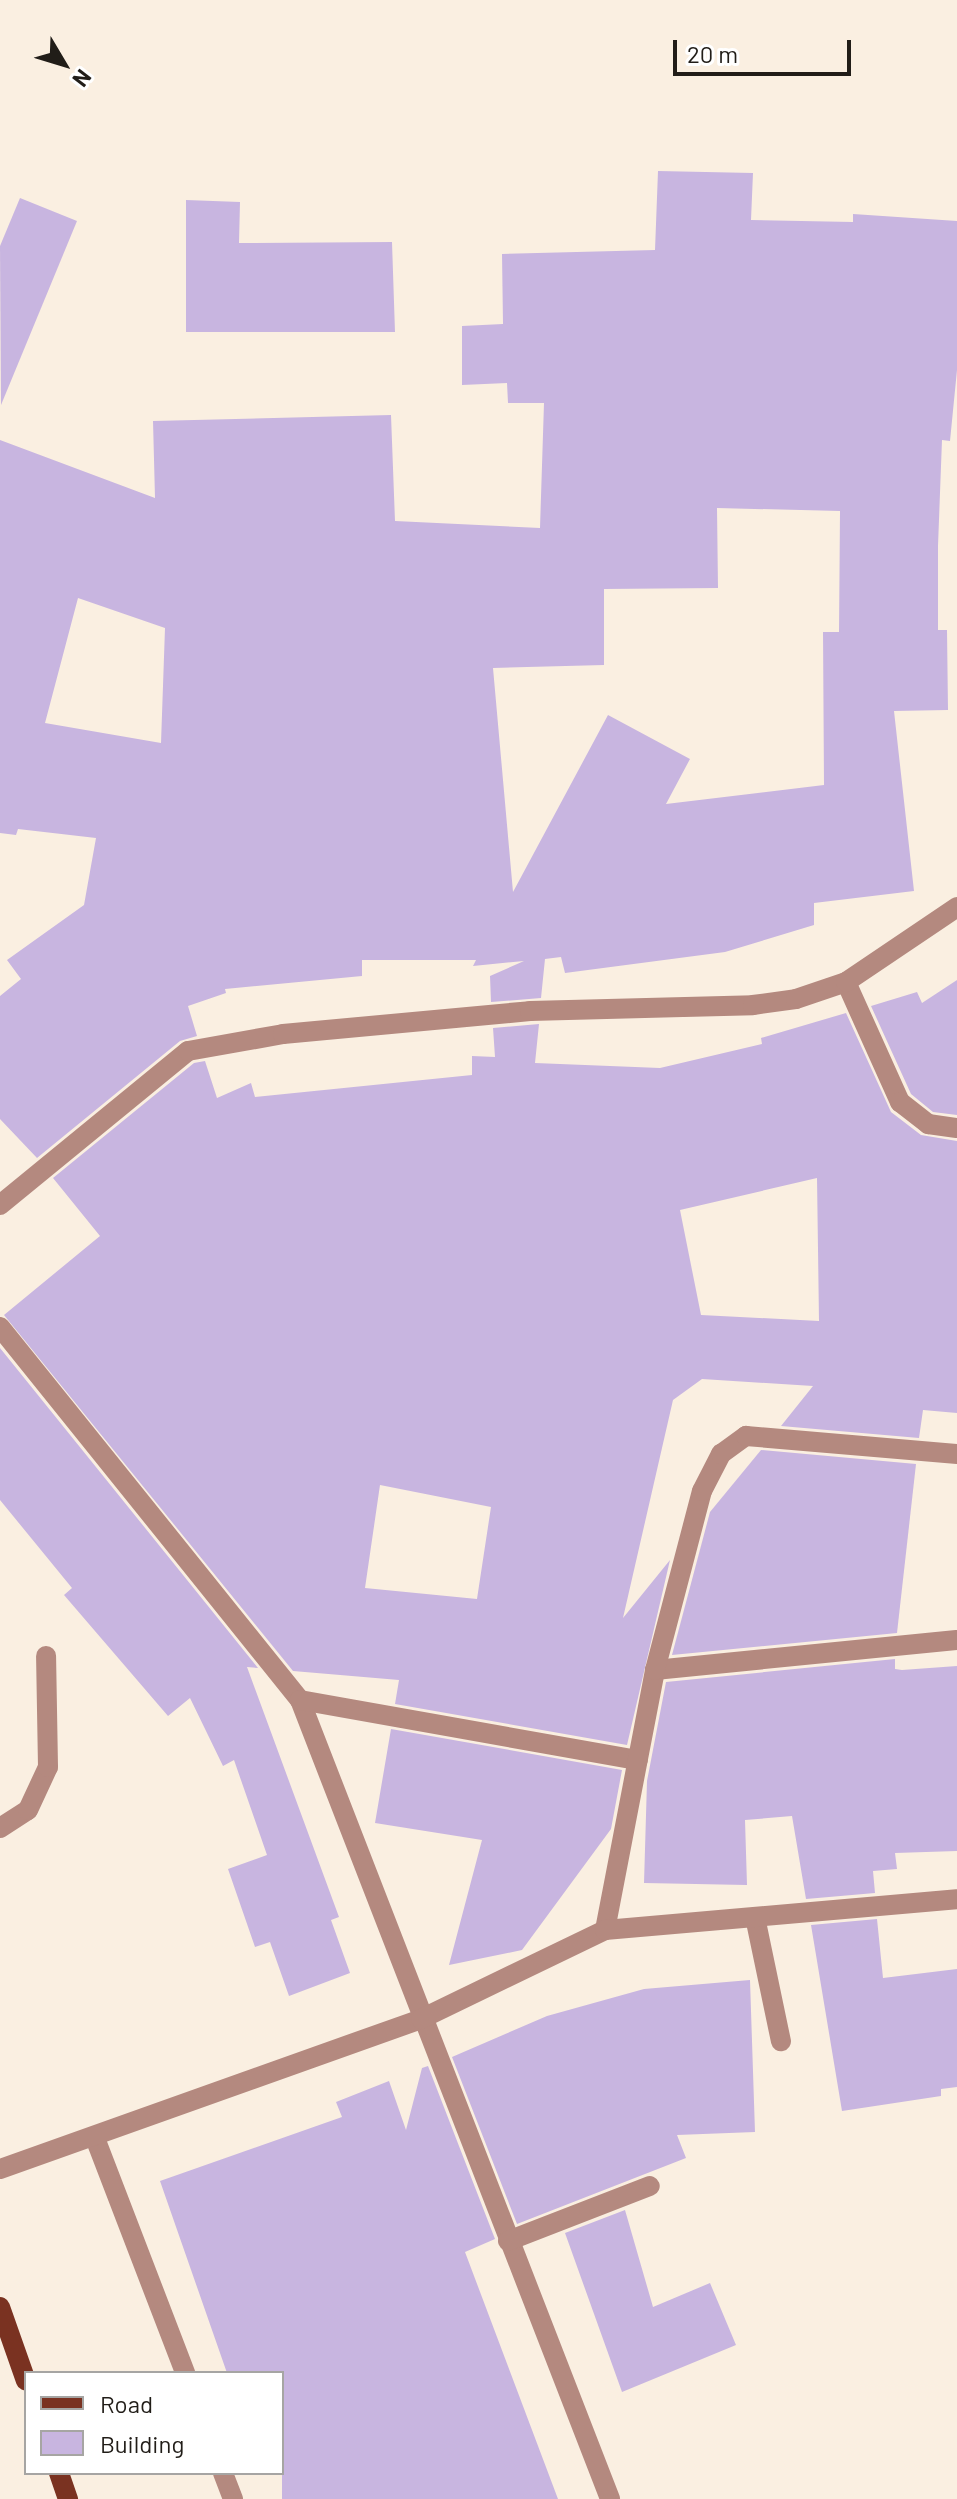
<!DOCTYPE html>
<html>
<head>
<meta charset="utf-8">
<style>
	body { margin:0 }
	#map { position:relative; width:957px; height:2499px; overflow:hidden; background:#faefe1; font-family:Barlow,sans-serif }
	div>[style] { position:absolute }
	.building>* { inset:0; background:#c8b5e0 }
	.minor>* { height:20px; margin:-10px; padding:0 10px; transform-origin:10px; border-radius:10px; background:#b4897f }
	.major>* { height:20px; margin:-10px; padding:0 10px; transform-origin:10px; border-radius:10px; background:#7a3221 }
	span { translate:-50% -50%; white-space:nowrap; text-align:center; line-height:1.15; -webkit-text-stroke:8px #fff; paint-order:stroke }
	.legend { position:absolute; left:24px; top:2371px; width:260px; height:104px; box-sizing:border-box; background:#fff; border:2px solid #a6a5a3; margin:0; padding:10px 14px; list-style:none; font-size:24px; color:#211d18 }
	.legend li { display:flex; align-items:center; gap:16px; height:40px }
	.legend b { width:40px; border:2px solid #a6a5a3 }
	.north { position:absolute; left:24px; top:24px; width:80px; height:80px; -webkit-text-stroke:6px #fff; paint-order:stroke; rotate:128deg; font-size:22px; font-weight:700; line-height:32px; text-align:center; color:#211d18 }
	.north::after { content:''; display:block; margin:auto; width:28px; height:36px; background:#211d18; clip-path:polygon(50% 0,100% 100%,50% 72%,0 100%) }
	.scale { position:absolute; left:673px; top:40px; width:178px; height:36px; box-sizing:border-box; border:4px solid #211d18; border-top:0; padding-left:10px; font-size:24px; line-height:28px; white-space:nowrap; color:#211d18; -webkit-text-stroke:6px #fff; paint-order:stroke }
</style>
</head>
<body>
<div id="map">
	<div class="building">
		<div style="clip-path:polygon(evenodd,658px 171px,753px 173px,751px 220px,853px 222px,853px 214px,957px 221px,957px 370px,950px 441px,942px 440px,938px 546px,938px 630px,947px 630px,948px 710px,894px 711px,914px 891px,814px 903px,814px 925px,725px 952px,565px 973px,561px 957px,545px 959px,541px 998px,491px 1002px,490px 976px,524px 961px,473px 966px,476px 960px,362px 960px,362px 976px,225px 989px,226px 993px,188px 1006px,197px 1036px,180px 1041px,37px 1158px,0 1119px,0 996px,21px 979px,7px 960px,84px 905px,96px 838px,18px 829px,16px 835px,0 833px,0 440px,155px 498px,153px 421px,391px 415px,395px 521px,540px 528px,544px 403px,508px 403px,507px 383px,462px 385px,462px 326px,503px 324px,502px 254px,655px 250px,658px 171px,717px 508px,840px 511px,839px 632px,823px 632px,824px 785px,666px 804px,690px 759px,608px 715px,513px 892px,493px 668px,604px 665px,604px 589px,718px 588px,717px 508px,658px 171px,78px 598px,165px 628px,161px 743px,45px 723px,78px 598px)"></div>
		<div style="clip-path:polygon(20px 198px,77px 221px,1px 405px,0 246px)"></div>
		<div style="clip-path:polygon(186px 200px,240px 202px,239px 243px,392px 242px,395px 332px,186px 332px)"></div>
		<div style="clip-path:polygon(957px 980px,957px 1115px,933px 1112px,911px 1094px,871px 1006px,917px 992px,922px 1003px)"></div>
		<div style="clip-path:polygon(evenodd,846px 1013px,891px 1112px,921px 1135px,957px 1141px,957px 1413px,923px 1410px,919px 1438px,781px 1426px,813px 1386px,702px 1379px,673px 1400px,623px 1618px,670px 1560px,627px 1745px,395px 1704px,399px 1680px,293px 1671px,4px 1315px,100px 1236px,53px 1178px,194px 1063px,205px 1061px,217px 1098px,251px 1083px,255px 1097px,472px 1075px,472px 1056px,495px 1057px,493px 1028px,539px 1024px,535px 1063px,660px 1068px,762px 1044px,761px 1038px,846px 1013px,817px 1178px,819px 1321px,701px 1315px,680px 1210px,817px 1178px,846px 1013px,380px 1485px,491px 1507px,477px 1599px,365px 1588px,380px 1485px)"></div>
		<div style="clip-path:polygon(0 1348px,258px 1668px,247px 1667px,339px 1917px,331px 1920px,350px 1973px,289px 1996px,270px 1942px,255px 1947px,228px 1869px,267px 1855px,234px 1760px,223px 1766px,190px 1698px,168px 1716px,64px 1595px,72px 1588px,0 1500px)"></div>
		<div style="clip-path:polygon(761px 1450px,916px 1464px,897px 1633px,672px 1655px,710px 1512px)"></div>
		<div style="clip-path:polygon(895px 1659px,895px 1669px,902px 1670px,957px 1666px,957px 1851px,895px 1853px,897px 1869px,873px 1871px,875px 1893px,806px 1899px,792px 1816px,745px 1820px,747px 1885px,644px 1883px,647px 1781px,666px 1682px)"></div>
		<div style="clip-path:polygon(391px 1729px,622px 1770px,611px 1829px,522px 1950px,449px 1965px,482px 1840px,375px 1823px)"></div>
		<div style="clip-path:polygon(877px 1919px,883px 1978px,957px 1969px,957px 2087px,941px 2089px,941px 2096px,842px 2111px,811px 1925px)"></div>
		<div style="clip-path:polygon(750px 1980px,755px 2132px,677px 2135px,686px 2158px,517px 2224px,452px 2057px,547px 2016px,644px 1989px)"></div>
		<div style="clip-path:polygon(428px 2066px,495px 2239px,465px 2252px,558px 2499px,282px 2499px,282px 2373px,227px 2373px,160px 2181px,342px 2117px,336px 2102px,389px 2081px,406px 2130px,422px 2068px)"></div>
		<div style="clip-path:polygon(625px 2210px,653px 2307px,710px 2283px,736px 2345px,622px 2392px,565px 2233px)"></div>
	</div>
	<div class="minor">
		<div style="left:846px;top:982px;width:132px;rotate:65.8deg"></div>
		<div style="left:900px;top:1102px;width:36px;rotate:38deg"></div>
		<div style="left:928px;top:1124px;width:29px;rotate:8deg"></div>
		<div style="left:0;top:1205px;width:243px;rotate:-39.3deg"></div>
		<div style="left:188px;top:1051px;width:97px;rotate:-10.1deg"></div>
		<div style="left:283px;top:1034px;width:248px;rotate:-5.3deg"></div>
		<div style="left:530px;top:1011px;width:223px;rotate:-1.5deg"></div>
		<div style="left:753px;top:1005px;width:43px;rotate:-7.9deg"></div>
		<div style="left:796px;top:999px;width:53px;rotate:-18.8deg"></div>
		<div style="left:846px;top:982px;width:134px;rotate:-34deg"></div>
		<div style="left:0;top:1327px;width:479px;rotate:51.2deg"></div>
		<div style="left:300px;top:1700px;width:857px;rotate:68.79deg"></div>
		<div style="left:655px;top:1670px;width:303px;rotate:-5.7deg"></div>
		<div style="left:300px;top:1700px;width:343px;rotate:10.1deg"></div>
		<div style="left:0;top:1828px;width:33px;rotate:-33deg"></div>
		<div style="left:28px;top:1810px;width:47px;rotate:-65.1deg"></div>
		<div style="left:48px;top:1767px;width:111px;rotate:-91deg"></div>
		<div style="left:755px;top:1917px;width:127px;rotate:78.2deg"></div>
		<div style="left:605px;top:1930px;width:265px;rotate:-79.1deg"></div>
		<div style="left:655px;top:1670px;width:185px;rotate:-75.3deg"></div>
		<div style="left:702px;top:1491px;width:42px;rotate:-62.8deg"></div>
		<div style="left:721px;top:1454px;width:31px;rotate:-36deg"></div>
		<div style="left:746px;top:1436px;width:212px;rotate:4.9deg"></div>
		<div style="left:95px;top:2138px;width:252px;rotate:69deg"></div>
		<div style="left:0;top:2169px;width:447px;rotate:-19.6deg"></div>
		<div style="left:421px;top:2019px;width:204px;rotate:-25.8deg"></div>
		<div style="left:605px;top:1930px;width:353px;rotate:-5deg"></div>
		<div style="left:508px;top:2241px;width:152px;rotate:-21.2deg"></div>
		<div style="left:223px;top:2473px;width:28px;rotate:69deg"></div>
	</div>
	<div class="major">
		<div style="left:0;top:2307px;width:78px;rotate:70.6deg"></div>
		<div style="left:59px;top:2473px;width:28px;rotate:71deg"></div>
	</div>
	<ul class="legend">
	<li><b style="height:10px;background:#7a3221"></b>Road</li>
	<li><b style="height:22px;background:#c8b5e0"></b>Building</li>
	</ul>
	<div class="north">N</div>
	<div class="scale">20 m</div>
</div>
</body>
</html>
